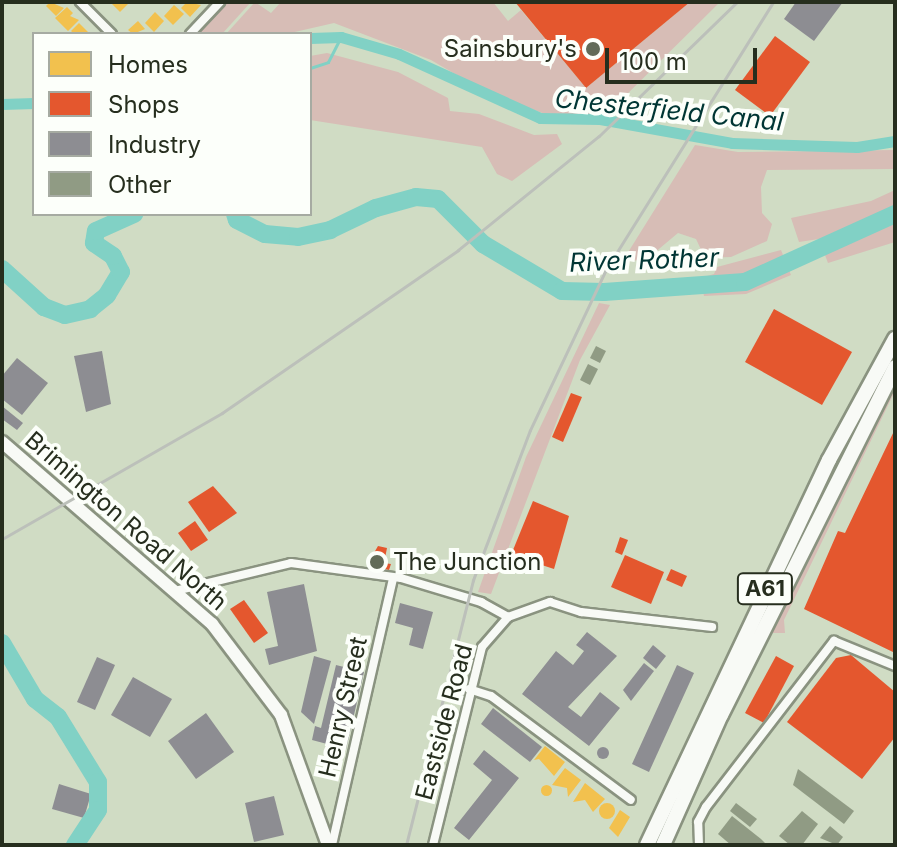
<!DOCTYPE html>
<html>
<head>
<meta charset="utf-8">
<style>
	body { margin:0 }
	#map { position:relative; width:897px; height:847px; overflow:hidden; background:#d0dcc4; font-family:Inter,sans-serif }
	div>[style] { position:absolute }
	.green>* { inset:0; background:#d7bdb6 }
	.homes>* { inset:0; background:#f2c14e }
	.round { border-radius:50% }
	.shops>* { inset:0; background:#e4572e }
	.industry>* { inset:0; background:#8d8d92 }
	.stream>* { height:3px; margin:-1.5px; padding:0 1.5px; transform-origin:1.5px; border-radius:1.5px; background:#81d1c5 }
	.canal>* { height:11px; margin:-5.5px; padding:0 5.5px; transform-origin:5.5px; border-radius:5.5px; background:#81d1c5 }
	.river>* { height:18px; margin:-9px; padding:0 9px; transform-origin:9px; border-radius:9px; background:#81d1c5 }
	.building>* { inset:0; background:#909b84 }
	.roads { filter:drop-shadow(2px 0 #8a9380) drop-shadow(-2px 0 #8a9380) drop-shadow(0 2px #8a9380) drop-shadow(0 -2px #8a9380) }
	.minor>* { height:8px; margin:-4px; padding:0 4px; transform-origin:4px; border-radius:4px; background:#f8faf6 }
	.secondary>* { height:12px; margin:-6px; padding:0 6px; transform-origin:6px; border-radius:6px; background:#f8faf6 }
	.trunk>* { height:14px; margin:-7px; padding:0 7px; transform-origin:7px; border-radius:7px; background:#f8faf6 }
	.rail>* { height:3px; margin:-1.5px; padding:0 1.5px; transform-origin:1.5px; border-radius:1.5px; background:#bcc0ba }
	.dots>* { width:22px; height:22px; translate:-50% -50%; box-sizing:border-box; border:4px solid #fcfffa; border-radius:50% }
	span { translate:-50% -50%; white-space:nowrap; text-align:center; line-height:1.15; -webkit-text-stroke:8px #fcfffa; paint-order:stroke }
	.shield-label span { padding:2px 6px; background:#fcfffa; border:2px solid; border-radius:6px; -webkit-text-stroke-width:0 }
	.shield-label { font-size:22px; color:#262e1e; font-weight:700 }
	.poi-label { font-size:24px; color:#262e1e }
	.right { translate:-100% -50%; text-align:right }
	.left { translate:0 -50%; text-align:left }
	.street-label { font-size:24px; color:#262e1e }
	.water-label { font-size:26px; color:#003634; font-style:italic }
	.frame { position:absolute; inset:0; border:4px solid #262e1e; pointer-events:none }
	.legend { position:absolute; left:32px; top:32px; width:280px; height:184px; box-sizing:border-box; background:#fcfffa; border:2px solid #a6aba2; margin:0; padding:10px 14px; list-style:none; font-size:24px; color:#262e1e }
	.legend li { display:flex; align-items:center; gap:16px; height:40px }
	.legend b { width:40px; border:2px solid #a6aba2 }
	.scale { position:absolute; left:605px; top:48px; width:152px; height:36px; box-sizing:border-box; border:4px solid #262e1e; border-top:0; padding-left:10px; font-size:24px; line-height:28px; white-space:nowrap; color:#262e1e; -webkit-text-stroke:6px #fcfffa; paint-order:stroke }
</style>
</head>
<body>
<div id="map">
	<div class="green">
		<div style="clip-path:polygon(225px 2px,251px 2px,222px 34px,192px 34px)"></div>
		<div style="clip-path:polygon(255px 2px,271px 13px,281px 2px,493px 2px,508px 21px,521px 10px,586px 88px,690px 2px,720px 2px,606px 115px,545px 114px,484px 91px,431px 60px,334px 23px,286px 34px,226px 34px)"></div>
		<div style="clip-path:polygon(327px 53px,398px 72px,448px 98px,450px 111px,479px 114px,534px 135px,557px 134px,562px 144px,512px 181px,497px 174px,482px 147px,310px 120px,310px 56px)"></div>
		<div style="clip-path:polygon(695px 145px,738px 152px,895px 150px,895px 169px,767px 170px,761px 187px,762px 213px,772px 224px,767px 241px,731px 257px,705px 258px,696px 239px,678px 233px,647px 259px,622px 262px)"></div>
		<div style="clip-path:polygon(895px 190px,895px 242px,828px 263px,819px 239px,799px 242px,791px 218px,871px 201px)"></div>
		<div style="clip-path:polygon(781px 250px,791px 275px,746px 294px,704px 296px,700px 278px,714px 274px,717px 267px)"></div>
		<div style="clip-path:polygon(599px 303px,610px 305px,580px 360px,491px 594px,478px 592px,526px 457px)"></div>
		<div style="clip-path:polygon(895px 380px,895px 391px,784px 620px,785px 633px,768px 633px)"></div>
	</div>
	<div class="homes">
		<div style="clip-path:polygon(50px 2px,64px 8px,56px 16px,46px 6px)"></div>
		<div style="clip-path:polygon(130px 2px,120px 12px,112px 4px,114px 2px)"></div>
		<div style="clip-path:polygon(187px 2px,201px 5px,190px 17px,181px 8px)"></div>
		<div style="clip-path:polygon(174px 5px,184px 14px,173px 25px,164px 16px)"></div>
		<div style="clip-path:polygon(67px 7px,73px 13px,70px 16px,79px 20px,68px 31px,55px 18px)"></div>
		<div style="clip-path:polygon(155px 12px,164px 21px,154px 32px,145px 23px)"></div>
		<div style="clip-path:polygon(138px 21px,145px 29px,133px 34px,128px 30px)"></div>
		<div style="clip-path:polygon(79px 23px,90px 34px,74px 34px,71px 31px)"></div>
		<div style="clip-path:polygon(545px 746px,565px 762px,554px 776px,539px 759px,534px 760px)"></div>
		<div style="clip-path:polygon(565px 768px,581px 780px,568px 797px,567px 788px,552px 785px)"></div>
		<div style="clip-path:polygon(585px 783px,605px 799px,593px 812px,585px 800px,573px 802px)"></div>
		<div class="round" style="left:540.5px;top:784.5px;width:11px;height:11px"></div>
		<div class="round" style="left:599px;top:803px;width:16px;height:16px"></div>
		<div style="clip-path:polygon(620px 810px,630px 817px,618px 837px,609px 828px)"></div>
	</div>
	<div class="shops">
		<div style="clip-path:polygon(515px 2px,690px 2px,586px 88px)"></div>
		<div style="clip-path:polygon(775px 36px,810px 62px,770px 116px,735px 90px)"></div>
		<div style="clip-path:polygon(774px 309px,852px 352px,822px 405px,745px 362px)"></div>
		<div style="clip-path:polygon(571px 393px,582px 397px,563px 442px,552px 437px)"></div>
		<div style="clip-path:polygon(895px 429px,895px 653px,804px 609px,838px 531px,845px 533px)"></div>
		<div style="clip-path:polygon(213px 486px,237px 513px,209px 532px,188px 502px)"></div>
		<div style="clip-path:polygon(533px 501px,569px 516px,554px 569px,511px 555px)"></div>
		<div style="clip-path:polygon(195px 521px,208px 540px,191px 551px,178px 533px)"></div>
		<div style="clip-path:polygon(620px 537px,628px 540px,622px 555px,615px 552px)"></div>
		<div style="clip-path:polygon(378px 546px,387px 548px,384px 563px,391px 564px,389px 570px,367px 565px)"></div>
		<div style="clip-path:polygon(625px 555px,664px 572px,651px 604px,611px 587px)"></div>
		<div style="clip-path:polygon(671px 569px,687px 576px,682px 587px,666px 580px)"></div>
		<div style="clip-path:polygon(244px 600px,268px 633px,254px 643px,230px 609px)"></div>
		<div style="clip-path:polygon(851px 655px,895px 692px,895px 737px,862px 779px,787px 722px,836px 658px)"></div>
		<div style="clip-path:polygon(776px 656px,794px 666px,764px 723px,745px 713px)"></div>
	</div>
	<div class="industry">
		<div style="clip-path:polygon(796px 2px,843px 2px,814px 41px,784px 19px)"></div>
		<div style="clip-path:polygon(102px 351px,111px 404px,86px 412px,74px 356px)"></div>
		<div style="clip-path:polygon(17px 358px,48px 383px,22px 415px,2px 399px,2px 376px)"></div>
		<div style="clip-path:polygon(2px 406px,23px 423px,17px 430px,2px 419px)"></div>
		<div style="clip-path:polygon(304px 584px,317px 651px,269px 665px,265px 649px,278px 646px,267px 592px)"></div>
		<div style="clip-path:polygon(400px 603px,433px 612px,423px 649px,409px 645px,413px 628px,395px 623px)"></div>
		<div style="clip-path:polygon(587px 632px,617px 656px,568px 707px,581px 717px,600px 692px,620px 708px,589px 746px,522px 694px,556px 651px,573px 665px,584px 651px,576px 645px)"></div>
		<div style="clip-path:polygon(653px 645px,666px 656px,656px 669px,643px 658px)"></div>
		<div style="clip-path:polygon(314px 656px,331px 661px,314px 724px,301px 712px)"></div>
		<div style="clip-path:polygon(97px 657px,115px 665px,95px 710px,77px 702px)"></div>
		<div style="clip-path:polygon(644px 663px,654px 671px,631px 701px,623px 690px)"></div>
		<div style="clip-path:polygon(336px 665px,364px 672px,346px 749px,312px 740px,315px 726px,321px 728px)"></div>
		<div style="clip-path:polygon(677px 665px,694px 673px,649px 772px,632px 764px)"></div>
		<div style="clip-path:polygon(133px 677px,172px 699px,150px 737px,111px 715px)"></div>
		<div style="clip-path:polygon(493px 708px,542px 747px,530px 762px,481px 724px)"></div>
		<div style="clip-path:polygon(206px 713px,234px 752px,196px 779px,168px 741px)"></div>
		<div class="round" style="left:597px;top:747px;width:12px;height:12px"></div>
		<div style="clip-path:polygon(484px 750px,519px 778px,469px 840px,454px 828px,492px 780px,473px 764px)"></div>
		<div style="clip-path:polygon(59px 784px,91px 794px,84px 818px,52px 809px)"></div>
		<div style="clip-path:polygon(274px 796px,284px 835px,254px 842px,245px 803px)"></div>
	</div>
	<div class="stream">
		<div style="left:310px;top:68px;width:19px;rotate:-18deg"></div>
		<div style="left:328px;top:62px;width:28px;rotate:-63deg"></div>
	</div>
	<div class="canal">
		<div style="left:310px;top:38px;width:31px;rotate:-2deg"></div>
		<div style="left:341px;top:37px;width:60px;rotate:16.3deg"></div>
		<div style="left:399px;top:54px;width:155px;rotate:24.4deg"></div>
		<div style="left:540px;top:118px;width:60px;rotate:1deg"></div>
		<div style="left:600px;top:119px;width:134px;rotate:10.3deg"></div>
		<div style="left:732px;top:143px;width:125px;rotate:1.8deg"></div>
		<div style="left:857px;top:147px;width:38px;rotate:-9deg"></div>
		<div style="left:2px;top:104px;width:32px;rotate:-2deg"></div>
	</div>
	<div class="river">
		<div style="left:235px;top:214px;width:6px;rotate:72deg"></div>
		<div style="left:237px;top:220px;width:31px;rotate:27deg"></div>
		<div style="left:265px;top:234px;width:33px;rotate:5deg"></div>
		<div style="left:298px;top:237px;width:33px;rotate:-12deg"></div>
		<div style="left:330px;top:230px;width:51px;rotate:-25.6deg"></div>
		<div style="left:376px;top:208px;width:41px;rotate:-15.4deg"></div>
		<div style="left:416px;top:197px;width:22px;rotate:5deg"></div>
		<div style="left:438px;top:199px;width:64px;rotate:45deg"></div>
		<div style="left:483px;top:244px;width:92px;rotate:30.7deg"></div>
		<div style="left:562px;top:291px;width:42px;rotate:1.4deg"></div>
		<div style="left:604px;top:292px;width:141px;rotate:-4.1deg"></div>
		<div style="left:745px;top:282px;width:165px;rotate:-24.4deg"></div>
		<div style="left:2px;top:269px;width:57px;rotate:42.1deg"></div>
		<div style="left:44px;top:307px;width:22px;rotate:21deg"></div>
		<div style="left:65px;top:315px;width:26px;rotate:-13deg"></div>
		<div style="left:90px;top:309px;width:22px;rotate:-39deg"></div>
		<div style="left:107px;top:295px;width:27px;rotate:-59deg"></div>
		<div style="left:121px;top:272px;width:18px;rotate:-117deg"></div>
		<div style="left:113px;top:256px;width:23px;rotate:-146deg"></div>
		<div style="left:94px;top:243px;width:12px;rotate:-81deg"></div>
		<div style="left:96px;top:231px;width:42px;rotate:-24.1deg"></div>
		<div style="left:2px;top:643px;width:65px;rotate:59.5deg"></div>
		<div style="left:35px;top:699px;width:29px;rotate:38deg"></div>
		<div style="left:58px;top:717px;width:76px;rotate:58.4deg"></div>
		<div style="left:98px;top:782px;width:28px;rotate:90deg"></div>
		<div style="left:98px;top:810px;width:42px;rotate:123.3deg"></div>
	</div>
	<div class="building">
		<div style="clip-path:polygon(596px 346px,606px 351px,600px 363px,590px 358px)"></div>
		<div style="clip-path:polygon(588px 364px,598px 369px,590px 385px,580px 380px)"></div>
		<div style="clip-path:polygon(798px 769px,854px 811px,844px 824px,793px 785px)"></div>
		<div style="clip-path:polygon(736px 803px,757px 819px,750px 827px,730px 811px)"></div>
		<div style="clip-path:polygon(802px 811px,818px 824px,802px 845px,790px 845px,779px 836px)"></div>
		<div style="clip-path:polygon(732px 816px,761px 839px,767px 845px,731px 845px,718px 834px)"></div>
		<div style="clip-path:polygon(830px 826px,843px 837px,837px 845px,820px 838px)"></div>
	</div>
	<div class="roads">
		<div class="minor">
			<div style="left:80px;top:2px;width:45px;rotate:45deg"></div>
			<div style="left:190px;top:34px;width:44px;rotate:-46.8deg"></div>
			<div style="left:175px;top:591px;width:119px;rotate:-13.6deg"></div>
			<div style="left:291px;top:563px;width:111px;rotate:7.8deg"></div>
			<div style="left:401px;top:578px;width:84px;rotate:16.7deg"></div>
			<div style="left:481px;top:602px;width:31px;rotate:29deg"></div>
			<div style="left:469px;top:689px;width:23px;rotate:18deg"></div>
			<div style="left:491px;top:696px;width:174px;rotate:36.6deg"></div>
			<div style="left:332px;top:845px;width:274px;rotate:-77.1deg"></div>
			<div style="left:433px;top:845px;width:204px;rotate:-76.1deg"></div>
			<div style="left:482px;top:647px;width:40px;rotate:-49deg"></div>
			<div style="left:508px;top:617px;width:45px;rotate:-19.7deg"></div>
			<div style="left:550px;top:602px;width:33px;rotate:18deg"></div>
			<div style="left:581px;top:612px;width:132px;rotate:6.5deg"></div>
			<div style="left:699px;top:845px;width:23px;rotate:-92deg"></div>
			<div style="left:698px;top:822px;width:17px;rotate:-62deg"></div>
			<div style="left:706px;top:807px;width:210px;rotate:-52.4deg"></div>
			<div style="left:834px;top:641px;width:66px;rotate:22.3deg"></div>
		</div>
		<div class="secondary">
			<div style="left:2px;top:442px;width:278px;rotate:40.9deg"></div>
			<div style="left:212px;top:624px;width:114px;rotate:52.8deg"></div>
			<div style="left:281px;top:715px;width:138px;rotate:70.1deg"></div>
		</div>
		<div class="trunk">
			<div style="left:647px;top:845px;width:426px;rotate:-64.7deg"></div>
			<div style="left:829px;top:460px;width:138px;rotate:-61.4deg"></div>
			<div style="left:663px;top:845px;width:142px;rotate:-66deg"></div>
			<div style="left:721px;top:715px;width:389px;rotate:-63.4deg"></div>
		</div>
	</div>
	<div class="rail">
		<div style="left:2px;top:539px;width:254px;rotate:-29.8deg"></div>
		<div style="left:222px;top:413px;width:287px;rotate:-34.6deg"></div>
		<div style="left:458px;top:250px;width:181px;rotate:-39deg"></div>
		<div style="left:599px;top:136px;width:192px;rotate:-44.2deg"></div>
		<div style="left:406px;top:845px;width:273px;rotate:-75.8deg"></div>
		<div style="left:473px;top:580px;width:160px;rotate:-69.2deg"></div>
		<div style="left:530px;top:430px;width:176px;rotate:-64.7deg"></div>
		<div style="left:605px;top:271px;width:317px;rotate:-58deg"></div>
	</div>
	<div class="dots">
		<div style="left:593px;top:49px;background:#626b58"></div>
		<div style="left:377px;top:562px;background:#626b58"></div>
	</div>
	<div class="shield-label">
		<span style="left:765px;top:589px">A61</span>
	</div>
	<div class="poi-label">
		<span class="right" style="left:577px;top:49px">Sainsbury's</span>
		<span class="left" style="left:393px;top:562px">The Junction</span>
	</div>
	<div class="street-label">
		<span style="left:126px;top:521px;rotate:41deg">Brimington Road North</span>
		<span style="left:343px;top:707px;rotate:-77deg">Henry Street</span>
		<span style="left:444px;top:722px;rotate:-75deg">Eastside Road</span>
	</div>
	<div class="water-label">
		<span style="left:669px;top:110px;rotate:6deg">Chesterfield Canal</span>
		<span style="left:644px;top:260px;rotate:-2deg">River Rother</span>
	</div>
	<div class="frame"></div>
	<ul class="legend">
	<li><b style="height:22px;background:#f2c14e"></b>Homes</li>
	<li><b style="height:22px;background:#e4572e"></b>Shops</li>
	<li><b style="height:22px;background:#8d8d92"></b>Industry</li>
	<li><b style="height:22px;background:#909b84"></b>Other</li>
	</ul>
	<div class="scale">100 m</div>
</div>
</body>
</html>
